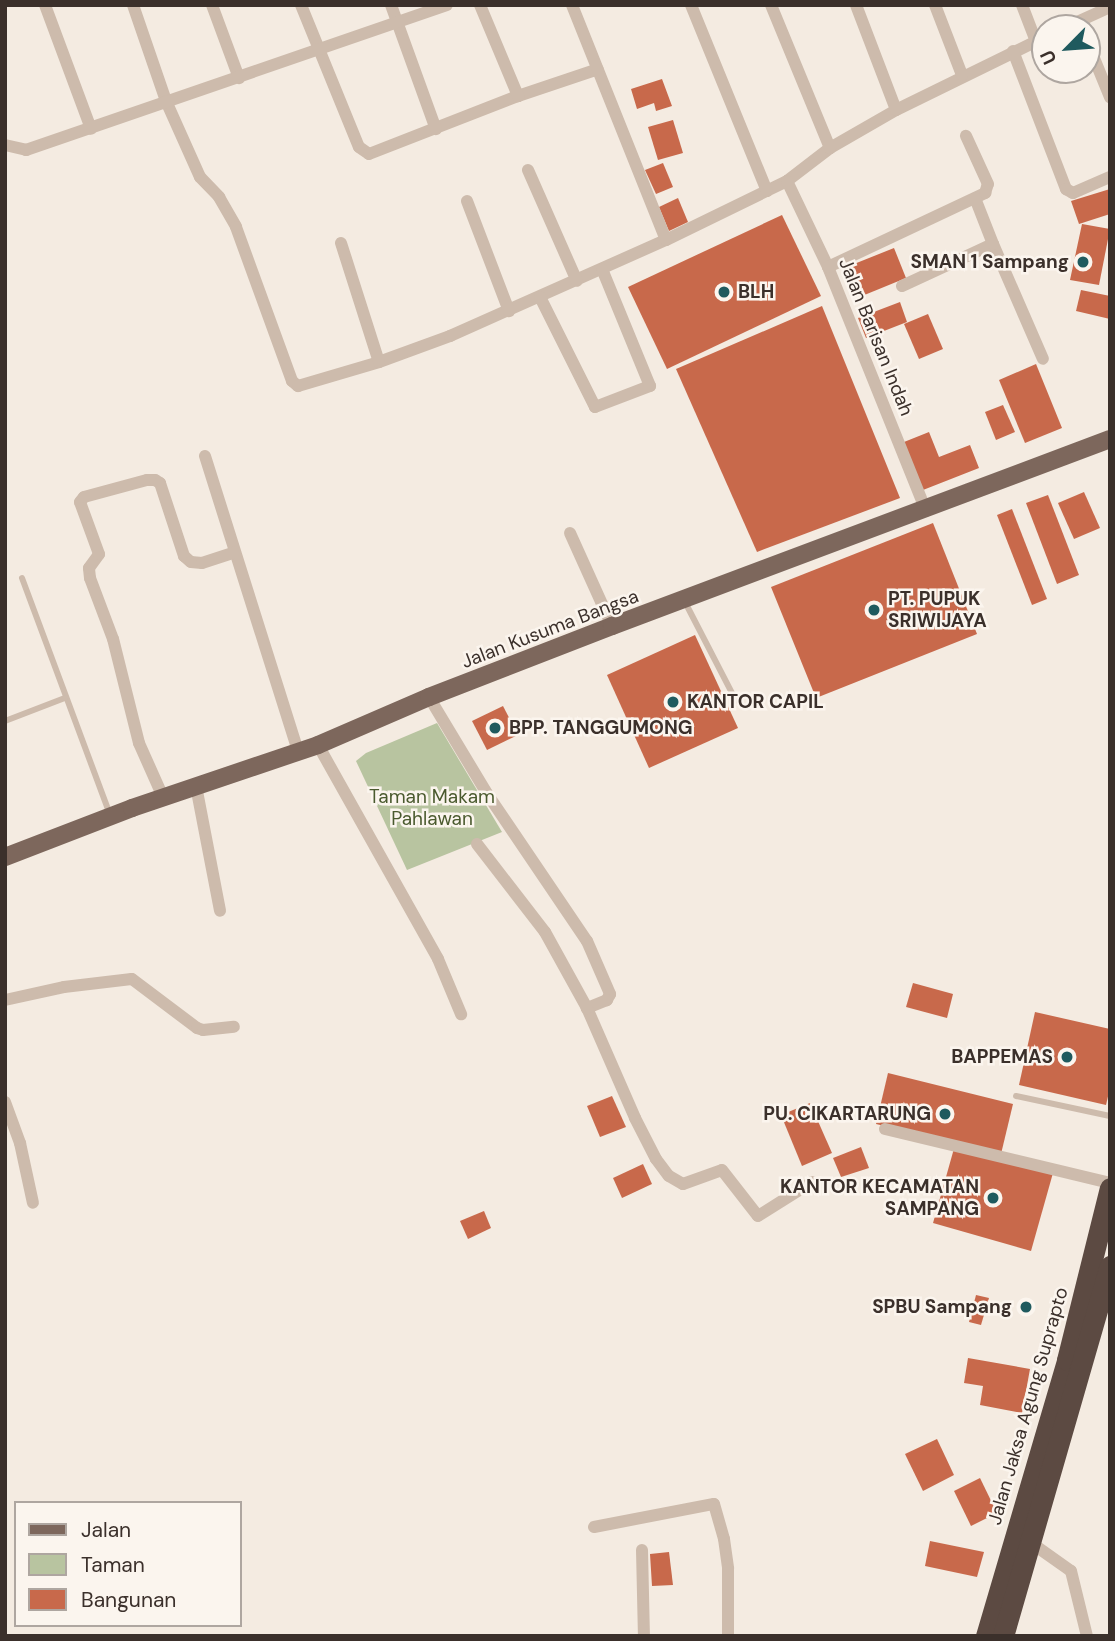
<!DOCTYPE html>
<html>
<head>
<meta charset="utf-8">
<style>
	body { margin:0 }
	#map { position:relative; width:1115px; height:1641px; overflow:hidden; background:#f4ebe1; font-family:"DM Sans",sans-serif }
	div>[style] { position:absolute }
	.green>* { inset:0; background:#b8c4a0 }
	.building>* { inset:0; background:#c8694b }
	.lane>* { height:6px; margin:-3px; padding:0 3px; transform-origin:3px; border-radius:3px; background:#cdbbac }
	.street>* { height:12px; margin:-6px; padding:0 6px; transform-origin:6px; border-radius:6px; background:#cdbbac }
	.primary>* { height:18px; margin:-9px; padding:0 9px; transform-origin:9px; border-radius:9px; background:#7d675c }
	.highway>* { height:21px; margin:-10.5px; padding:0 10.5px; transform-origin:10.5px; border-radius:10.5px; background:#5c4a42 }
	.dots>* { width:19px; height:19px; translate:-50% -50%; box-sizing:border-box; border:4px solid #fbf5ee; border-radius:50% }
	span { translate:-50% -50%; white-space:nowrap; text-align:center; line-height:1.15; -webkit-text-stroke:5px #fbf5ee; paint-order:stroke }
	.poi-label { font-size:19px; color:#3b302b; font-weight:700 }
	.right { translate:-100% -50%; text-align:right }
	.left { translate:0 -50%; text-align:left }
	.street-label { font-size:19px; color:#3b302b }
	.park-label { font-size:19px; color:#4a5a2e }
	.frame { position:absolute; inset:0; border:7px solid #3b302b; pointer-events:none }
	.legend { position:absolute; left:14px; top:1501px; width:228px; height:126px; box-sizing:border-box; background:#fbf5ee; border:2px solid #aea6a0; margin:0; padding:9px 12px; list-style:none; font-size:21px; color:#3b302b }
	.legend li { display:flex; align-items:center; gap:14px; height:35px }
	.legend b { width:35px; border:2px solid #aea6a0 }
	.north { position:absolute; left:1031px; top:14px; width:70px; height:70px; box-sizing:border-box; background:#fbf5ee; border:2px solid #aea6a0; border-radius:50%; rotate:245deg; font-size:19px; font-weight:700; line-height:28px; text-align:center; color:#3b302b }
	.north::after { content:''; display:block; margin:auto; width:24px; height:32px; background:#1f5a5e; clip-path:polygon(50% 0,100% 100%,50% 72%,0 100%) }
</style>
</head>
<body>
<div id="map">
	<div class="green">
		<div style="clip-path:polygon(437px 723px,502px 832px,407px 870px,356px 761px,366px 753px)"></div>
	</div>
	<div class="building">
		<div style="clip-path:polygon(662px 79px,672px 106px,656px 111px,654px 103px,637px 109px,631px 89px)"></div>
		<div style="clip-path:polygon(673px 120px,683px 153px,658px 160px,648px 127px)"></div>
		<div style="clip-path:polygon(663px 163px,673px 187px,656px 194px,645px 170px)"></div>
		<div style="clip-path:polygon(1110px 189px,1110px 214px,1079px 224px,1071px 201px)"></div>
		<div style="clip-path:polygon(678px 198px,688px 222px,669px 231px,659px 207px)"></div>
		<div style="clip-path:polygon(782px 215px,821px 296px,667px 369px,628px 287px)"></div>
		<div style="clip-path:polygon(1082px 224px,1110px 229px,1099px 285px,1070px 280px)"></div>
		<div style="clip-path:polygon(894px 248px,906px 278px,862px 296px,849px 266px)"></div>
		<div style="clip-path:polygon(1081px 290px,1110px 296px,1110px 319px,1076px 311px)"></div>
		<div style="clip-path:polygon(900px 302px,907px 322px,866px 338px,858px 318px)"></div>
		<div style="clip-path:polygon(822px 306px,900px 498px,757px 552px,676px 369px)"></div>
		<div style="clip-path:polygon(928px 314px,943px 349px,919px 359px,904px 324px)"></div>
		<div style="clip-path:polygon(1036px 364px,1062px 428px,1025px 443px,999px 380px)"></div>
		<div style="clip-path:polygon(1003px 405px,1015px 432px,996px 440px,985px 412px)"></div>
		<div style="clip-path:polygon(929px 432px,939px 457px,970px 445px,979px 468px,923px 490px,904px 442px)"></div>
		<div style="clip-path:polygon(1084px 492px,1100px 528px,1074px 539px,1058px 503px)"></div>
		<div style="clip-path:polygon(1048px 495px,1079px 575px,1057px 584px,1026px 503px)"></div>
		<div style="clip-path:polygon(1012px 509px,1047px 599px,1032px 605px,997px 515px)"></div>
		<div style="clip-path:polygon(933px 523px,977px 634px,816px 698px,771px 587px)"></div>
		<div style="clip-path:polygon(695px 635px,738px 728px,649px 768px,607px 675px)"></div>
		<div style="clip-path:polygon(503px 706px,518px 735px,487px 750px,472px 721px)"></div>
		<div style="clip-path:polygon(913px 983px,953px 994px,947px 1018px,906px 1007px)"></div>
		<div style="clip-path:polygon(1035px 1012px,1110px 1029px,1110px 1088px,1106px 1105px,1019px 1085px)"></div>
		<div style="clip-path:polygon(888px 1073px,1013px 1104px,1001px 1154px,876px 1124px)"></div>
		<div style="clip-path:polygon(612px 1096px,626px 1127px,600px 1137px,587px 1106px)"></div>
		<div style="clip-path:polygon(810px 1103px,832px 1153px,802px 1166px,781px 1115px)"></div>
		<div style="clip-path:polygon(955px 1145px,1053px 1173px,1031px 1251px,933px 1223px)"></div>
		<div style="clip-path:polygon(861px 1147px,869px 1168px,841px 1177px,833px 1158px)"></div>
		<div style="clip-path:polygon(643px 1164px,652px 1184px,622px 1198px,613px 1178px)"></div>
		<div style="clip-path:polygon(484px 1211px,491px 1228px,468px 1239px,460px 1221px)"></div>
		<div style="clip-path:polygon(976px 1295px,989px 1298px,981px 1325px,969px 1322px)"></div>
		<div style="clip-path:polygon(968px 1358px,1030px 1369px,1022px 1413px,980px 1405px,983px 1386px,964px 1383px)"></div>
		<div style="clip-path:polygon(937px 1439px,954px 1475px,923px 1491px,905px 1454px)"></div>
		<div style="clip-path:polygon(980px 1478px,997px 1513px,971px 1526px,954px 1491px)"></div>
		<div style="clip-path:polygon(930px 1541px,984px 1552px,977px 1577px,925px 1566px)"></div>
		<div style="clip-path:polygon(669px 1552px,673px 1585px,652px 1586px,650px 1554px)"></div>
	</div>
	<div class="lane">
		<div style="left:22px;top:578px;width:253px;rotate:69.6deg"></div>
		<div style="left:685px;top:602px;width:111px;rotate:62.7deg"></div>
		<div style="left:5px;top:721px;width:64px;rotate:-21deg"></div>
		<div style="left:1016px;top:1096px;width:96px;rotate:12deg"></div>
	</div>
	<div class="street">
		<div style="left:45px;top:5px;width:132px;rotate:69.6deg"></div>
		<div style="left:133px;top:5px;width:102px;rotate:71deg"></div>
		<div style="left:166px;top:101px;width:83px;rotate:65.9deg"></div>
		<div style="left:200px;top:177px;width:28px;rotate:46deg"></div>
		<div style="left:219px;top:197px;width:34px;rotate:60deg"></div>
		<div style="left:236px;top:227px;width:164px;rotate:70deg"></div>
		<div style="left:292px;top:381px;width:8px;rotate:40deg"></div>
		<div style="left:298px;top:386px;width:84px;rotate:-16.5deg"></div>
		<div style="left:379px;top:362px;width:76px;rotate:-20.1deg"></div>
		<div style="left:450px;top:336px;width:236px;rotate:-24deg"></div>
		<div style="left:666px;top:240px;width:135px;rotate:-26deg"></div>
		<div style="left:787px;top:181px;width:54px;rotate:-37.5deg"></div>
		<div style="left:830px;top:148px;width:76px;rotate:-29.9deg"></div>
		<div style="left:896px;top:110px;width:166px;rotate:-26.1deg"></div>
		<div style="left:212px;top:5px;width:78px;rotate:69.7deg"></div>
		<div style="left:301px;top:5px;width:153px;rotate:67.8deg"></div>
		<div style="left:359px;top:147px;width:12px;rotate:35deg"></div>
		<div style="left:369px;top:154px;width:160px;rotate:-21.3deg"></div>
		<div style="left:518px;top:96px;width:84px;rotate:-18.6deg"></div>
		<div style="left:391px;top:5px;width:132px;rotate:70.1deg"></div>
		<div style="left:480px;top:5px;width:99px;rotate:67.3deg"></div>
		<div style="left:572px;top:5px;width:253px;rotate:68.2deg"></div>
		<div style="left:691px;top:5px;width:201px;rotate:67.8deg"></div>
		<div style="left:771px;top:5px;width:155px;rotate:67.6deg"></div>
		<div style="left:856px;top:5px;width:112px;rotate:69.1deg"></div>
		<div style="left:935px;top:5px;width:75px;rotate:68.9deg"></div>
		<div style="left:1022px;top:5px;width:39px;rotate:69deg"></div>
		<div style="left:1064px;top:28px;width:51px;rotate:-24.5deg"></div>
		<div style="left:1087px;top:41px;width:61px;rotate:67.7deg"></div>
		<div style="left:1013px;top:51px;width:148px;rotate:69deg"></div>
		<div style="left:1066px;top:189px;width:8px;rotate:30deg"></div>
		<div style="left:1073px;top:193px;width:40px;rotate:-23.4deg"></div>
		<div style="left:5px;top:145px;width:22px;rotate:13deg"></div>
		<div style="left:26px;top:150px;width:445px;rotate:-19deg"></div>
		<div style="left:528px;top:170px;width:121px;rotate:66.2deg"></div>
		<div style="left:787px;top:181px;width:95px;rotate:64.5deg"></div>
		<div style="left:828px;top:267px;width:263px;rotate:68.1deg"></div>
		<div style="left:467px;top:201px;width:118px;rotate:69.1deg"></div>
		<div style="left:341px;top:243px;width:125px;rotate:72.3deg"></div>
		<div style="left:993px;top:244px;width:125px;rotate:66.5deg"></div>
		<div style="left:828px;top:267px;width:174px;rotate:-25.2deg"></div>
		<div style="left:985px;top:193px;width:9px;rotate:-72deg"></div>
		<div style="left:988px;top:184px;width:53px;rotate:-114.6deg"></div>
		<div style="left:902px;top:286px;width:100px;rotate:-24.8deg"></div>
		<div style="left:993px;top:244px;width:49px;rotate:-111.4deg"></div>
		<div style="left:540px;top:297px;width:123px;rotate:63.4deg"></div>
		<div style="left:595px;top:407px;width:59px;rotate:-20.9deg"></div>
		<div style="left:650px;top:386px;width:126px;rotate:-112.3deg"></div>
		<div style="left:205px;top:456px;width:309px;rotate:72.5deg"></div>
		<div style="left:570px;top:533px;width:102px;rotate:65.7deg"></div>
		<div style="left:429px;top:697px;width:111px;rotate:59deg"></div>
		<div style="left:486px;top:792px;width:180px;rotate:55.9deg"></div>
		<div style="left:587px;top:941px;width:58px;rotate:66.5deg"></div>
		<div style="left:610px;top:994px;width:7px;rotate:117deg"></div>
		<div style="left:607px;top:1000px;width:22px;rotate:158deg"></div>
		<div style="left:587px;top:1008px;width:120px;rotate:66.4deg"></div>
		<div style="left:635px;top:1118px;width:46px;rotate:62.9deg"></div>
		<div style="left:656px;top:1159px;width:21px;rotate:53deg"></div>
		<div style="left:669px;top:1176px;width:16px;rotate:30deg"></div>
		<div style="left:683px;top:1184px;width:41px;rotate:-19.7deg"></div>
		<div style="left:722px;top:1170px;width:58px;rotate:52deg"></div>
		<div style="left:758px;top:1216px;width:64px;rotate:-32.2deg"></div>
		<div style="left:318px;top:745px;width:245px;rotate:60.7deg"></div>
		<div style="left:438px;top:959px;width:60px;rotate:67.3deg"></div>
		<div style="left:196px;top:786px;width:127px;rotate:79.1deg"></div>
		<div style="left:163px;top:797px;width:59px;rotate:-114deg"></div>
		<div style="left:139px;top:743px;width:107px;rotate:-104deg"></div>
		<div style="left:113px;top:639px;width:65px;rotate:-110.7deg"></div>
		<div style="left:90px;top:578px;width:10px;rotate:-96deg"></div>
		<div style="left:89px;top:568px;width:17px;rotate:-54deg"></div>
		<div style="left:99px;top:554px;width:55px;rotate:-110.1deg"></div>
		<div style="left:80px;top:502px;width:6px;rotate:-51deg"></div>
		<div style="left:84px;top:497px;width:65px;rotate:-15.1deg"></div>
		<div style="left:147px;top:480px;width:8px"></div>
		<div style="left:155px;top:480px;width:6px;rotate:31deg"></div>
		<div style="left:160px;top:483px;width:77px;rotate:71.8deg"></div>
		<div style="left:184px;top:556px;width:9px;rotate:41deg"></div>
		<div style="left:191px;top:562px;width:11px;rotate:5deg"></div>
		<div style="left:202px;top:563px;width:33px;rotate:-18deg"></div>
		<div style="left:477px;top:844px;width:111px;rotate:52.3deg"></div>
		<div style="left:545px;top:932px;width:87px;rotate:61.1deg"></div>
		<div style="left:5px;top:1000px;width:60px;rotate:-12.4deg"></div>
		<div style="left:64px;top:987px;width:68px;rotate:-6.7deg"></div>
		<div style="left:132px;top:979px;width:81px;rotate:37deg"></div>
		<div style="left:197px;top:1028px;width:6px;rotate:18deg"></div>
		<div style="left:203px;top:1030px;width:31px;rotate:-6deg"></div>
		<div style="left:5px;top:1102px;width:44px;rotate:69.9deg"></div>
		<div style="left:20px;top:1143px;width:61px;rotate:77.8deg"></div>
		<div style="left:885px;top:1129px;width:231px;rotate:13.5deg"></div>
		<div style="left:594px;top:1527px;width:122px;rotate:-10.9deg"></div>
		<div style="left:714px;top:1504px;width:36px;rotate:74deg"></div>
		<div style="left:724px;top:1539px;width:30px;rotate:82deg"></div>
		<div style="left:728px;top:1569px;width:67px;rotate:90deg"></div>
		<div style="left:1030px;top:1542px;width:50px;rotate:35.3deg"></div>
		<div style="left:1071px;top:1571px;width:67px;rotate:76.2deg"></div>
		<div style="left:642px;top:1550px;width:86px;rotate:88.7deg"></div>
	</div>
	<div class="primary">
		<div style="left:5px;top:857px;width:136px;rotate:-21.1deg"></div>
		<div style="left:132px;top:808px;width:196px;rotate:-18.7deg"></div>
		<div style="left:318px;top:745px;width:121px;rotate:-23.4deg"></div>
		<div style="left:429px;top:697px;width:196px;rotate:-21.2deg"></div>
		<div style="left:612px;top:626px;width:532px;rotate:-20.58deg"></div>
	</div>
	<div class="highway">
		<div style="left:986px;top:1636px;width:288px;rotate:-73.6deg"></div>
		<div style="left:1067px;top:1360px;width:177px;rotate:-76deg"></div>
		<div style="left:1003px;top:1636px;width:385px;rotate:-73.9deg"></div>
	</div>
	<div class="dots">
		<div style="left:1083px;top:262px;background:#1f5a5e"></div>
		<div style="left:724px;top:292px;background:#1f5a5e"></div>
		<div style="left:874px;top:610px;background:#1f5a5e"></div>
		<div style="left:673px;top:702px;background:#1f5a5e"></div>
		<div style="left:495px;top:728px;background:#1f5a5e"></div>
		<div style="left:1067px;top:1057px;background:#1f5a5e"></div>
		<div style="left:945px;top:1114px;background:#1f5a5e"></div>
		<div style="left:993px;top:1198px;background:#1f5a5e"></div>
		<div style="left:1026px;top:1307px;background:#1f5a5e"></div>
	</div>
	<div class="poi-label">
		<span class="right" style="left:1069px;top:262px">SMAN 1 Sampang</span>
		<span class="left" style="left:738px;top:292px">BLH</span>
		<span class="left" style="left:888px;top:610px">PT. PUPUK<br>SRIWIJAYA</span>
		<span class="left" style="left:687px;top:702px">KANTOR CAPIL</span>
		<span class="left" style="left:509px;top:728px">BPP. TANGGUMONG</span>
		<span class="right" style="left:1053px;top:1057px">BAPPEMAS</span>
		<span class="right" style="left:931px;top:1114px">PU. CIKARTARUNG</span>
		<span class="right" style="left:979px;top:1198px">KANTOR KECAMATAN<br>SAMPANG</span>
		<span class="right" style="left:1012px;top:1307px">SPBU Sampang</span>
	</div>
	<div class="street-label">
		<span style="left:876px;top:337px;rotate:68deg">Jalan Barisan Indah</span>
		<span style="left:550px;top:629px;rotate:-21deg">Jalan Kusuma Bangsa</span>
		<span style="left:1028px;top:1406px;rotate:-74deg">Jalan Jaksa Agung Suprapto</span>
	</div>
	<div class="park-label">
		<span style="left:432px;top:808px">Taman Makam<br>Pahlawan</span>
	</div>
	<div class="frame"></div>
	<ul class="legend">
	<li><b style="height:9px;background:#7d675c"></b>Jalan</li>
	<li><b style="height:19px;background:#b8c4a0"></b>Taman</li>
	<li><b style="height:19px;background:#c8694b"></b>Bangunan</li>
	</ul>
	<div class="north">U</div>
</div>
</body>
</html>
